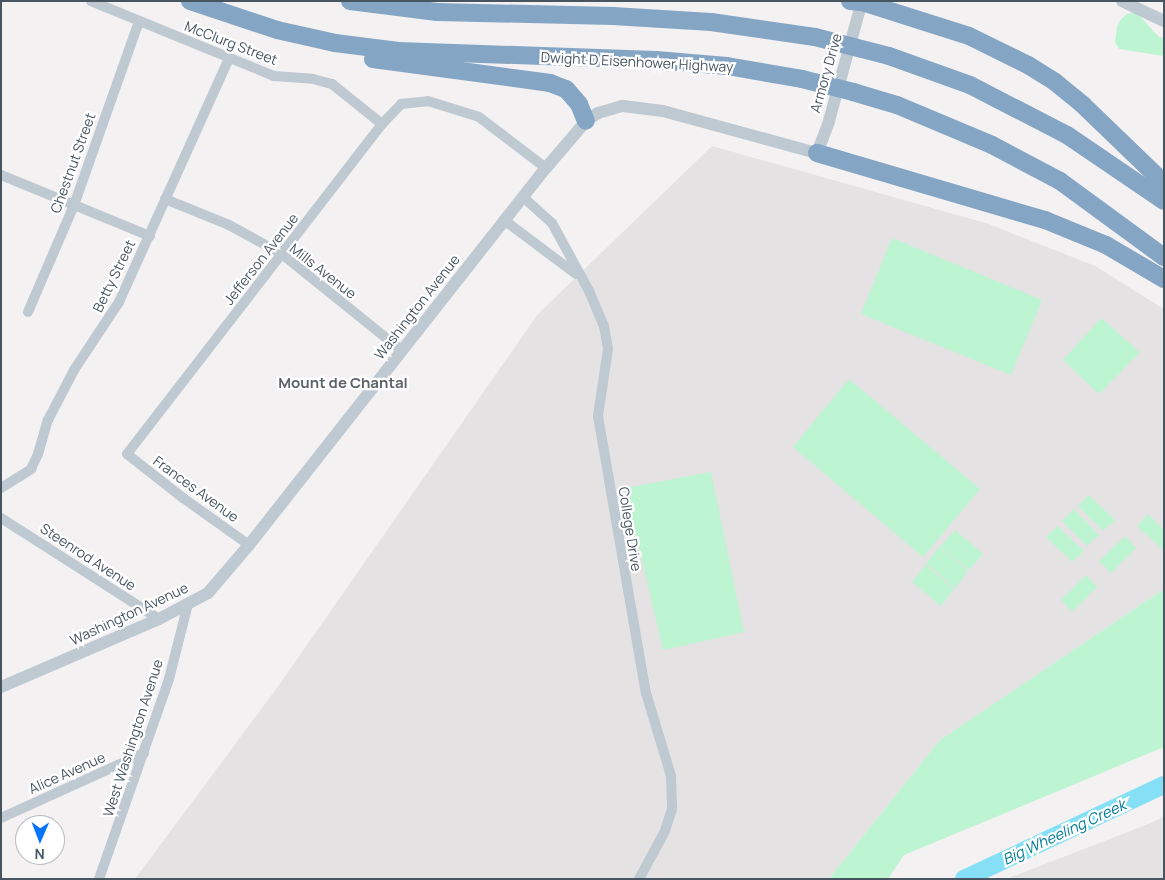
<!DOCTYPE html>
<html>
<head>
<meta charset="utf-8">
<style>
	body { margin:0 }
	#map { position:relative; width:1165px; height:880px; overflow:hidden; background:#f4f1f2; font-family:Manrope,sans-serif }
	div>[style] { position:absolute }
	.education>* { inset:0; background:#e5e2e3 }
	.green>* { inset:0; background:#bdf4d2 }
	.river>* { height:18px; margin:-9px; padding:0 9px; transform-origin:9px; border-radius:9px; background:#86e0f5 }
	.minor>* { height:10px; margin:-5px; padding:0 5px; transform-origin:5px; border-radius:5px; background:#bec9d2 }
	.tertiary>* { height:12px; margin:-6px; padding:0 6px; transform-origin:6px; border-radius:6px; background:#bec9d2 }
	.motorway>* { height:18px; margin:-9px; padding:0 9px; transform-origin:9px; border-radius:9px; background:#85a5c5 }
	span { translate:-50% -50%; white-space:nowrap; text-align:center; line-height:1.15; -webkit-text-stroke:4.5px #fff; paint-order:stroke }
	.street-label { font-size:14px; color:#475561 }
	.neighbourhood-label { font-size:15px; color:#5d6267; font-weight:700 }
	.water-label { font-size:15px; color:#037d9a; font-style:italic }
	.frame { position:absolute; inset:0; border:2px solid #475561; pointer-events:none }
	.north { position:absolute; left:15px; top:815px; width:50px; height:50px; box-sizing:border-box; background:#fff; border:1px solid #b5bbc0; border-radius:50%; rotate:181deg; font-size:14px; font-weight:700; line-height:20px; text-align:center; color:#475561 }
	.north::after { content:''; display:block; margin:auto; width:18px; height:22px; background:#0775f9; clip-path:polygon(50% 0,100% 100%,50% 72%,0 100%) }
</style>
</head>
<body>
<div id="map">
	<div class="education">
		<div style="clip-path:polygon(712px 146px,989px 224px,1095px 266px,1164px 309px,1164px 589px,940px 740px,829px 879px,135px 879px,279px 685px,538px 314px)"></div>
		<div style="clip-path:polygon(1164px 816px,1164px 879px,1006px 879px,1151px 823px)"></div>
	</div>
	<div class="green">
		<div style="clip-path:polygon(1136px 12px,1159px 37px,1164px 38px,1164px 56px,1119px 49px,1115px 42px,1117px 27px,1121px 19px,1127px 14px)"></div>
		<div style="clip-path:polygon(892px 238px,1042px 300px,1011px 375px,861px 314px)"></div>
		<div style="clip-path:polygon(1101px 318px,1140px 352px,1099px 394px,1063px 360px)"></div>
		<div style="clip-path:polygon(849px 379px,980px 489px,923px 557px,793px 447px)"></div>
		<div style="clip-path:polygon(711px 472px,744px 632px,663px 650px,625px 488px)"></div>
		<div style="clip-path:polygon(1089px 495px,1115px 520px,1103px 531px,1078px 506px)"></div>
		<div style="clip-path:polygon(1074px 509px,1099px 535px,1087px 546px,1062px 521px)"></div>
		<div style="clip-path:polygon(1148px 514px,1164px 530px,1163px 550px,1137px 526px)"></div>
		<div style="clip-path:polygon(1058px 526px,1084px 551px,1072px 562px,1046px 537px)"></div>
		<div style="clip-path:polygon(955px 530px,983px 554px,969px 570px,940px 547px)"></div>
		<div style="clip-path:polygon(1125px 536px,1136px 548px,1111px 573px,1099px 561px)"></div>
		<div style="clip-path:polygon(939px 547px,968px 571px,955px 588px,926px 564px)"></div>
		<div style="clip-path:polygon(925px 565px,954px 589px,941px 606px,912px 582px)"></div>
		<div style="clip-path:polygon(1086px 575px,1097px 587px,1072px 612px,1061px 600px)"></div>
		<div style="clip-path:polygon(1164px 589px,1164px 747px,904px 855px,888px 879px,829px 879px,940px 740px)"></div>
	</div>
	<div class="river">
		<div style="left:964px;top:879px;width:221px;rotate:-25.2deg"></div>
	</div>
	<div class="minor">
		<div style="left:91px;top:1px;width:198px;rotate:22.3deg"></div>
		<div style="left:274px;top:76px;width:39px;rotate:4deg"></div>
		<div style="left:313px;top:79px;width:20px;rotate:15deg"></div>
		<div style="left:332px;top:84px;width:64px;rotate:38.7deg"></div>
		<div style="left:1px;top:175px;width:161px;rotate:22.3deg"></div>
		<div style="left:523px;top:197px;width:39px;rotate:42deg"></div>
		<div style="left:552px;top:223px;width:77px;rotate:61.4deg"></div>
		<div style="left:589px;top:291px;width:38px;rotate:67deg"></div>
		<div style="left:604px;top:326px;width:23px;rotate:80deg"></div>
		<div style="left:608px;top:349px;width:68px;rotate:98.5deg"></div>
		<div style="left:598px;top:416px;width:281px;rotate:80.2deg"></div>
		<div style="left:646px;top:693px;width:87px;rotate:73.2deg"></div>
		<div style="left:671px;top:776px;width:33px;rotate:88deg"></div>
		<div style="left:672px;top:809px;width:23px;rotate:108deg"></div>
		<div style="left:665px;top:831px;width:55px;rotate:118.4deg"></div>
		<div style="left:165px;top:199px;width:69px;rotate:22.1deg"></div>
		<div style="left:229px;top:225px;width:60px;rotate:28.7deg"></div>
		<div style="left:282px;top:254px;width:154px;rotate:38.9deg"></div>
		<div style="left:504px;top:220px;width:90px;rotate:36.9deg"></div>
		<div style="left:28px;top:312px;width:116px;rotate:-66.7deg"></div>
		<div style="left:74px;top:205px;width:195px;rotate:-70.5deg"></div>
		<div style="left:1px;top:488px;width:36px;rotate:-32deg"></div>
		<div style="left:31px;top:469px;width:17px;rotate:-65deg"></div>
		<div style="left:38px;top:454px;width:35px;rotate:-74deg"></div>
		<div style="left:48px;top:420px;width:56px;rotate:-62.5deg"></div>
		<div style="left:74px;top:370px;width:82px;rotate:-56.5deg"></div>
		<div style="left:119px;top:302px;width:268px;rotate:-65.7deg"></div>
		<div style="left:1px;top:518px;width:188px;rotate:32.6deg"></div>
		<div style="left:249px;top:545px;width:81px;rotate:-144.5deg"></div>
		<div style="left:183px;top:498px;width:71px;rotate:-141.8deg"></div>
		<div style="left:127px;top:454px;width:417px;rotate:-52.3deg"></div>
		<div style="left:382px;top:124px;width:28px;rotate:-46deg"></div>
		<div style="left:401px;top:104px;width:27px;rotate:-6deg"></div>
		<div style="left:428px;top:101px;width:53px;rotate:17.4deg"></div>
		<div style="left:479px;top:117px;width:84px;rotate:37.3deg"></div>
		<div style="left:1px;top:818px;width:157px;rotate:-24.4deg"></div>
		<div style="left:99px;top:879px;width:212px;rotate:-70.7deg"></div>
		<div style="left:169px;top:679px;width:77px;rotate:-75.8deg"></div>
	</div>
	<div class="tertiary">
		<div style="left:1122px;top:1px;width:47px;rotate:25.5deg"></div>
		<div style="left:1px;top:687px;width:172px;rotate:-23.3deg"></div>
		<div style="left:159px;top:619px;width:55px;rotate:-28deg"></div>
		<div style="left:208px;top:593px;width:63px;rotate:-49.5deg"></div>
		<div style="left:249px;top:545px;width:480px;rotate:-51.8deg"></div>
		<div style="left:546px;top:168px;width:62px;rotate:-49.6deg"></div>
		<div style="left:586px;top:121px;width:14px;rotate:-34deg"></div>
		<div style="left:598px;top:113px;width:26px;rotate:-16deg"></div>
		<div style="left:623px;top:106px;width:40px;rotate:7.1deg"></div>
		<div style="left:663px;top:111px;width:160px;rotate:15.3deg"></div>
		<div style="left:817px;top:153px;width:34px;rotate:-69deg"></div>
		<div style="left:829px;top:121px;width:124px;rotate:-74.6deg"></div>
	</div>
	<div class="motorway">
		<div style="left:190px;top:1px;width:92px;rotate:18.4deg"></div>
		<div style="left:277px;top:30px;width:59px;rotate:12.6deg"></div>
		<div style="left:335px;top:43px;width:64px;rotate:7.2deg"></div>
		<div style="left:398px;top:51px;width:258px;rotate:2deg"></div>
		<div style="left:656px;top:60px;width:71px;rotate:4.8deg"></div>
		<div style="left:727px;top:66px;width:76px;rotate:9.8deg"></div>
		<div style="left:802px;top:79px;width:53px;rotate:14.3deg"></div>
		<div style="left:853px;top:92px;width:46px;rotate:16.5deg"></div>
		<div style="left:897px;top:105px;width:103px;rotate:22.8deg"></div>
		<div style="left:992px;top:145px;width:77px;rotate:27.9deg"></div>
		<div style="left:1060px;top:181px;width:129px;rotate:36.2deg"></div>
		<div style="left:350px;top:1px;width:88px;rotate:7.2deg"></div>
		<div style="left:437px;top:12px;width:176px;rotate:1.3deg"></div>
		<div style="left:613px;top:16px;width:98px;rotate:3.5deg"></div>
		<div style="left:711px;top:22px;width:105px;rotate:8.2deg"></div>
		<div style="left:815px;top:37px;width:76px;rotate:14.4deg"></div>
		<div style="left:889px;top:56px;width:86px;rotate:19.7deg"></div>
		<div style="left:970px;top:85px;width:109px;rotate:27.3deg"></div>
		<div style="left:1067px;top:135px;width:117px;rotate:34.2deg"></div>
		<div style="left:850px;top:1px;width:12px;rotate:5deg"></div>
		<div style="left:862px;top:2px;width:112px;rotate:17.6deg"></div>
		<div style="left:969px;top:36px;width:66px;rotate:26.2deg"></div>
		<div style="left:1028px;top:65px;width:32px;rotate:32deg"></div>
		<div style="left:1055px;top:82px;width:36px;rotate:39deg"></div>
		<div style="left:1083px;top:105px;width:112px;rotate:43.9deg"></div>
		<div style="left:373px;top:59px;width:179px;rotate:7.7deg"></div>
		<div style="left:550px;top:83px;width:17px;rotate:21deg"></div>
		<div style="left:566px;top:89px;width:20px;rotate:49deg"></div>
		<div style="left:579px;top:104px;width:18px;rotate:68deg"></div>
		<div style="left:817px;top:153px;width:238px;rotate:16.4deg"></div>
		<div style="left:1045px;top:220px;width:66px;rotate:22.3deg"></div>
		<div style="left:1106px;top:245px;width:67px;rotate:30.4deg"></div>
	</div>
	<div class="street-label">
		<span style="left:231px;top:43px;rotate:21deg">McClurg Street</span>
		<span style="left:637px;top:62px;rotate:3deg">Dwight D Eisenhower Highway</span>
		<span style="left:826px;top:73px;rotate:-74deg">Armory Drive</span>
		<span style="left:73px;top:163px;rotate:-70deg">Chestnut Street</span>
		<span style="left:261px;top:259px;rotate:-52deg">Jefferson Avenue</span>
		<span style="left:323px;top:271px;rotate:38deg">Mills Avenue</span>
		<span style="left:114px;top:276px;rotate:-64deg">Betty Street</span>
		<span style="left:417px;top:307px;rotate:-52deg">Washington Avenue</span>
		<span style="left:196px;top:489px;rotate:36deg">Frances Avenue</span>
		<span style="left:630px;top:529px;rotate:81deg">College Drive</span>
		<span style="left:88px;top:557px;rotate:33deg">Steenrod Avenue</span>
		<span style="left:129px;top:614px;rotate:-25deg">Washington Avenue</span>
		<span style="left:133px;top:738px;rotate:-72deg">West Washington Avenue</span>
		<span style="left:67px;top:773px;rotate:-24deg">Alice Avenue</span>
	</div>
	<div class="neighbourhood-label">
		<span style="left:343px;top:383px">Mount de Chantal</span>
	</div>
	<div class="water-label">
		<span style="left:1064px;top:832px;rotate:-25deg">Big Wheeling Creek</span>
	</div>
	<div class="frame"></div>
	<div class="north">N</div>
</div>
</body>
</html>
